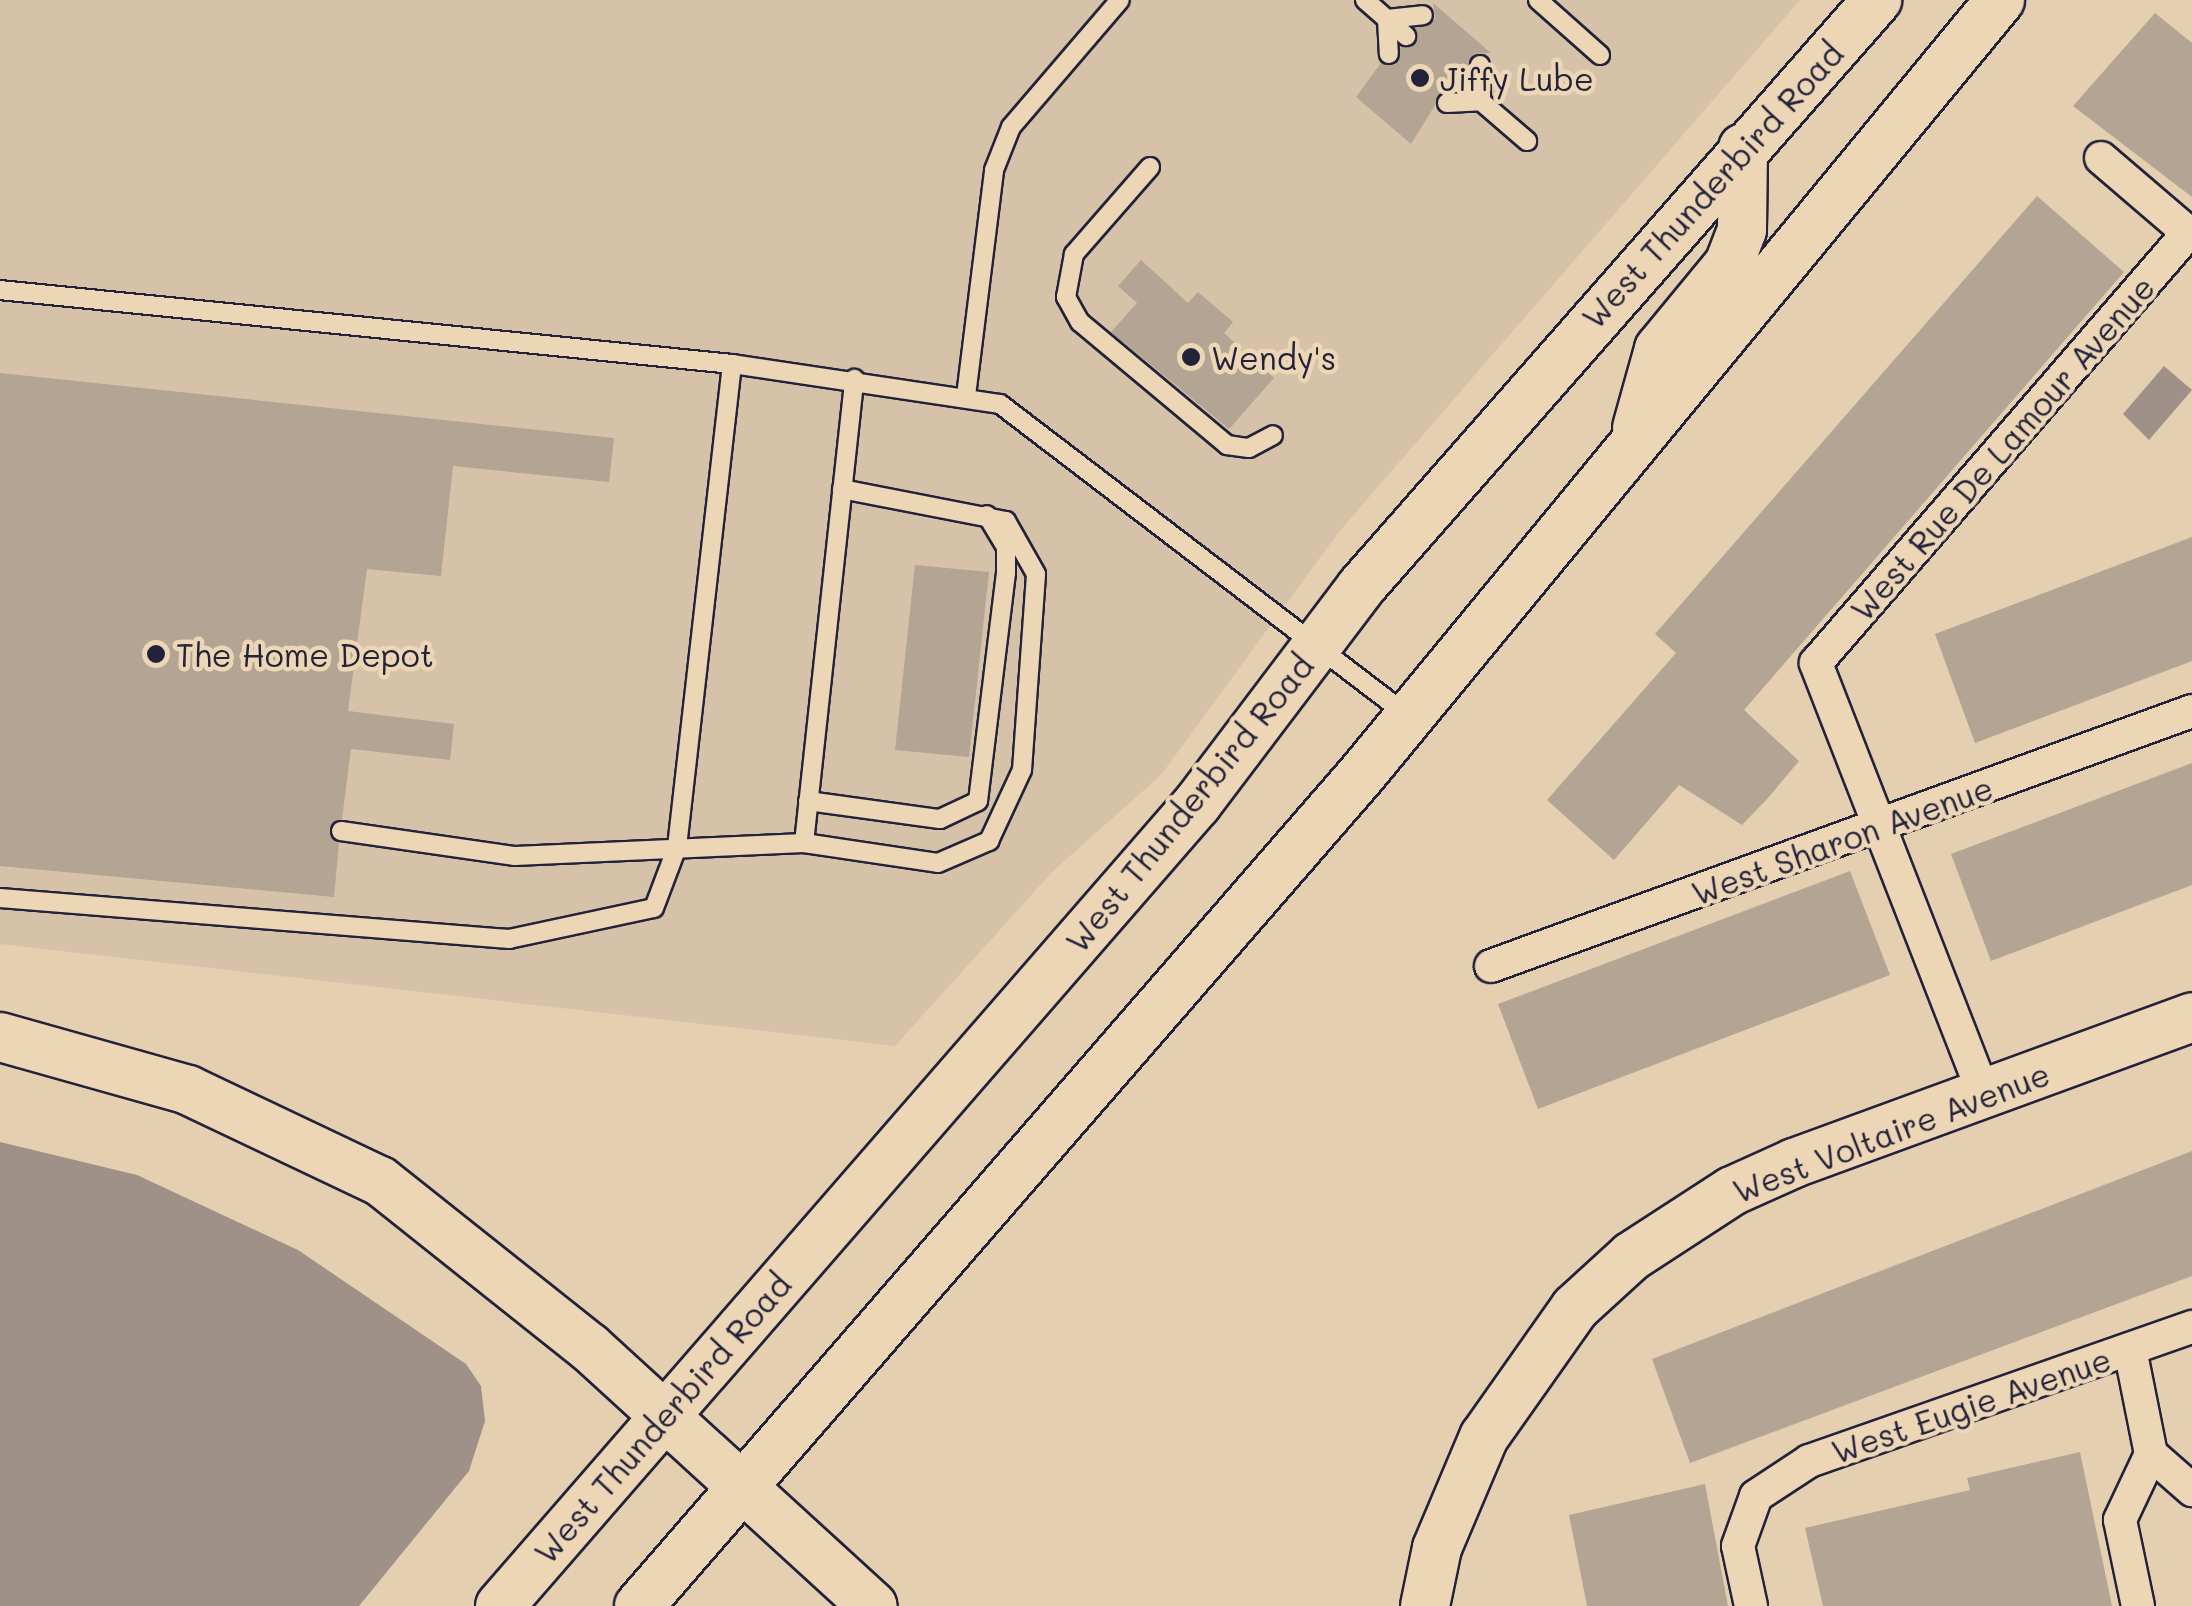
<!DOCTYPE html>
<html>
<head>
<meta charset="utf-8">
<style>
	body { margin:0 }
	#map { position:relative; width:2192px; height:1606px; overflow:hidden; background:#e5cfb1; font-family:Mali,sans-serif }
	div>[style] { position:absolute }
	.built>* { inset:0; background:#d6c2a8 }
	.water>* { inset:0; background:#9f9187 }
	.building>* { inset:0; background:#b4a493 }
	.roads { filter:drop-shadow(2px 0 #22223b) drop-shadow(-2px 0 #22223b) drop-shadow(0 2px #22223b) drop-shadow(0 -2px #22223b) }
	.lane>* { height:18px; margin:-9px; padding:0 9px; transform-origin:9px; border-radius:9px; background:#edd6b6 }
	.street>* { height:32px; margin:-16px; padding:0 16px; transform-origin:16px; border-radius:16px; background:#edd6b6 }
	.secondary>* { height:48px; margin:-24px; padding:0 24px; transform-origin:24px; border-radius:24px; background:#edd6b6 }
	.dots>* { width:28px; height:28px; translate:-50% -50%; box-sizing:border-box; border:5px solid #edd6b6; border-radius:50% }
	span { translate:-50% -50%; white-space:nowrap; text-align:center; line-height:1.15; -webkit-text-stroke:9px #edd6b6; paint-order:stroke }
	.poi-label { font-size:32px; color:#22223b }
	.left { translate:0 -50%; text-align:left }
	.street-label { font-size:32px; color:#22223b }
</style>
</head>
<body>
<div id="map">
	<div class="built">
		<div style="clip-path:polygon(0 0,1800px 0,1338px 533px,1161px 775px,1053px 871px,895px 1046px,0 944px)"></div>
	</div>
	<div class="water">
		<div style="clip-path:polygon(2164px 366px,2192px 390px,2149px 440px,2123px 414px)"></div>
		<div style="clip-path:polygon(0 1142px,137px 1175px,298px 1250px,466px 1364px,481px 1386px,485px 1421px,469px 1471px,359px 1606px,0 1606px)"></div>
	</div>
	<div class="building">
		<div style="clip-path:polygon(1433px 3px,1491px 53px,1474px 54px,1468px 74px,1453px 76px,1411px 144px,1356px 97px,1381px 63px,1395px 65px,1401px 47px,1416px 43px,1416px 28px,1435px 19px)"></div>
		<div style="clip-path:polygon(2155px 13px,2192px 43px,2192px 197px,2073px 106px)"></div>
		<div style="clip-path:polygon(2037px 196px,2124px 272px,1744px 710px,1799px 761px,1768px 798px,1742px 825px,1679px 785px,1614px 860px,1547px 800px,1676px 653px,1655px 634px)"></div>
		<div style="clip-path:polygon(1141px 260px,1188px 303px,1198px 292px,1233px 322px,1224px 333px,1274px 378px,1229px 429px,1111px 332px,1137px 303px,1118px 286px)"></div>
		<div style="clip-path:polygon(0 373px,614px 438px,609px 482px,453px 466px,441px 576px,367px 569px,348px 711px,454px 724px,450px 760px,351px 749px,342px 819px,329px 830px,339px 843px,334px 897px,0 866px)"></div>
		<div style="clip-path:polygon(2192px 537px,2192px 661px,1975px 743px,1935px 634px)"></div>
		<div style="clip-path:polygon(915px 565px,989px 572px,969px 757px,895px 750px)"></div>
		<div style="clip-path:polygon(2192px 763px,2192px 885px,1991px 961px,1951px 854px)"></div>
		<div style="clip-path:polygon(1850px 871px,1890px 975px,1538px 1109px,1498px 1004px)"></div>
		<div style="clip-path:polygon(2192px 1151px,2192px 1276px,1690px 1463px,1652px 1359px)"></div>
		<div style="clip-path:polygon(2080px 1452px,2112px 1606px,1823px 1606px,1805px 1528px,1970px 1490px,1967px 1478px)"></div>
		<div style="clip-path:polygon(1705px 1484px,1728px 1606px,1587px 1606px,1569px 1515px)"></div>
	</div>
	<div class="roads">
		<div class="lane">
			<div style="left:1365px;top:0;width:55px;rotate:41.3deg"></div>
			<div style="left:1538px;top:0;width:83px;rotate:41.6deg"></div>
			<div style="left:1387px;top:19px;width:36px;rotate:-6deg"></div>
			<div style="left:1387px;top:19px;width:35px;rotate:87deg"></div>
			<div style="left:1480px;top:65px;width:36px;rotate:88deg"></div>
			<div style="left:1462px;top:85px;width:86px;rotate:40.7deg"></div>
			<div style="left:1447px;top:103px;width:34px;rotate:-3deg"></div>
			<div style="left:1150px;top:167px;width:116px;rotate:131.1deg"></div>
			<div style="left:1074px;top:254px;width:44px;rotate:100.5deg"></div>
			<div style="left:1066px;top:297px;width:29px;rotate:61deg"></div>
			<div style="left:1080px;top:322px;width:192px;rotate:39.9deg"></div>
			<div style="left:1227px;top:445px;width:22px;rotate:8deg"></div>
			<div style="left:1249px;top:448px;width:27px;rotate:-28deg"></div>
			<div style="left:0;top:290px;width:736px;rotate:5.77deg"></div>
			<div style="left:732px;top:364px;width:271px;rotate:8.5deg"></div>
			<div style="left:1000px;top:404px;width:512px;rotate:37.38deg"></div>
			<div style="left:966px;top:396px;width:228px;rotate:-82.9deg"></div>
			<div style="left:994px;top:170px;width:46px;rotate:-68.4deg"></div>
			<div style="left:1011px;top:127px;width:167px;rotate:-49.4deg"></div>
			<div style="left:808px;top:801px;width:133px;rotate:7.8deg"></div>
			<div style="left:940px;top:819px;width:42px;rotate:-25.3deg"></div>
			<div style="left:978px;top:801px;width:230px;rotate:-83deg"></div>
			<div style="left:1006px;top:573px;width:26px;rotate:-90deg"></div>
			<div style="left:1006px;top:547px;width:37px;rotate:-121deg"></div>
			<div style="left:341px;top:831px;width:176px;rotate:8.2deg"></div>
			<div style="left:515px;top:856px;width:289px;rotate:-2.6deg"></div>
			<div style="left:804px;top:843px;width:135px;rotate:8.5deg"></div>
			<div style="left:938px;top:863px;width:56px;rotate:-23.3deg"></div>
			<div style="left:989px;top:841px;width:78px;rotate:-65.1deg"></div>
			<div style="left:1022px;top:770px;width:196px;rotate:-85.9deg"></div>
			<div style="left:1036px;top:574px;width:61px;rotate:-119.5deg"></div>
			<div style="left:1006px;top:521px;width:167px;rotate:-169deg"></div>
			<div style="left:804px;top:843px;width:467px;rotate:-83.8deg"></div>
			<div style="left:0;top:898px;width:511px;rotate:4.61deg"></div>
			<div style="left:509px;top:939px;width:148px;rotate:-12.1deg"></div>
			<div style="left:654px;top:908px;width:65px;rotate:-69.3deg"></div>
			<div style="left:677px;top:847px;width:486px;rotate:-83.5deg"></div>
		</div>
		<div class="street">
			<div style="left:2101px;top:158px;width:120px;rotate:40.6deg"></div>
			<div style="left:1491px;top:966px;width:746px;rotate:-19.99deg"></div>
			<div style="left:1985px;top:1097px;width:466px;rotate:-111.3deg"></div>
			<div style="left:1816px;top:663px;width:569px;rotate:-49.14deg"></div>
			<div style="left:2130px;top:1349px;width:107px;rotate:78.7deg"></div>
			<div style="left:2151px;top:1454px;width:73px;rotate:115.2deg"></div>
			<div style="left:2120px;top:1520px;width:88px;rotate:78.2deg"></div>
			<div style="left:2151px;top:1454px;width:55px;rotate:41.3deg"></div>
			<div style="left:1751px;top:1606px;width:61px;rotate:-102.2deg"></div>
			<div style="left:1738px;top:1546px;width:53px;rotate:-70.2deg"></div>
			<div style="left:1756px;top:1496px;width:64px;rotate:-33.4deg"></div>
			<div style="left:1809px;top:1461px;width:406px;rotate:-19.3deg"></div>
		</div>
		<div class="secondary">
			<div style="left:1637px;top:428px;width:82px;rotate:-74.4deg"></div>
			<div style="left:1659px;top:349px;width:110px;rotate:-50.5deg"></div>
			<div style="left:1729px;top:264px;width:36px;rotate:-69deg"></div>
			<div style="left:1742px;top:230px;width:82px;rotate:-89.3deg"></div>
			<div style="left:0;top:1037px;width:195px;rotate:15.7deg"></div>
			<div style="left:188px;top:1090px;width:212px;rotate:25.4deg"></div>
			<div style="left:380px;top:1181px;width:267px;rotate:38.5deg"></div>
			<div style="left:589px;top:1347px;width:384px;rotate:42.4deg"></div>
			<div style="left:500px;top:1606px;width:1063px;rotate:-49.01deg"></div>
			<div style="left:1197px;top:804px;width:272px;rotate:-52.9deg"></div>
			<div style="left:1361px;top:587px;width:782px;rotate:-48.68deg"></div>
			<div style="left:639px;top:1606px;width:1102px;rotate:-49.01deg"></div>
			<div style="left:1362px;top:774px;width:1003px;rotate:-50.5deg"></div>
			<div style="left:1425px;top:1606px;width:59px;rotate:-78.3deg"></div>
			<div style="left:1437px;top:1548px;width:121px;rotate:-67.1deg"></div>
			<div style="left:1484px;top:1437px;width:158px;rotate:-54.8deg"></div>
			<div style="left:1575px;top:1308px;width:77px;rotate:-42.4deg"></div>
			<div style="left:1632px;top:1256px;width:119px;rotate:-33deg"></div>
			<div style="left:1732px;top:1191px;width:68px;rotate:-24.3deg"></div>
			<div style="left:1794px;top:1163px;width:424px;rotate:-20.1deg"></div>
		</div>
	</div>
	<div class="dots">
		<div style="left:1420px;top:78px;background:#22223b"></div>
		<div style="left:1191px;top:357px;background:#22223b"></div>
		<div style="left:156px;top:654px;background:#22223b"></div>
	</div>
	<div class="poi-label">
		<span class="left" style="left:1440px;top:78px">Jiffy Lube</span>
		<span class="left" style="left:1211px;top:357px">Wendy's</span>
		<span class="left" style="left:176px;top:654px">The Home Depot</span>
	</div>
	<div class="street-label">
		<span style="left:1712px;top:185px;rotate:-48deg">West Thunderbird Road</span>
		<span style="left:2002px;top:448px;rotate:-49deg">West Rue De Lamour Avenue</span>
		<span style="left:1189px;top:803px;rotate:-51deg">West Thunderbird Road</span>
		<span style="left:1842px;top:840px;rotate:-20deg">West Sharon Avenue</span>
		<span style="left:1891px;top:1132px;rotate:-21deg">West Voltaire Avenue</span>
		<span style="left:1971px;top:1405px;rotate:-19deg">West Eugie Avenue</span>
		<span style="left:662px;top:1418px;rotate:-49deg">West Thunderbird Road</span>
	</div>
</div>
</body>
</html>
